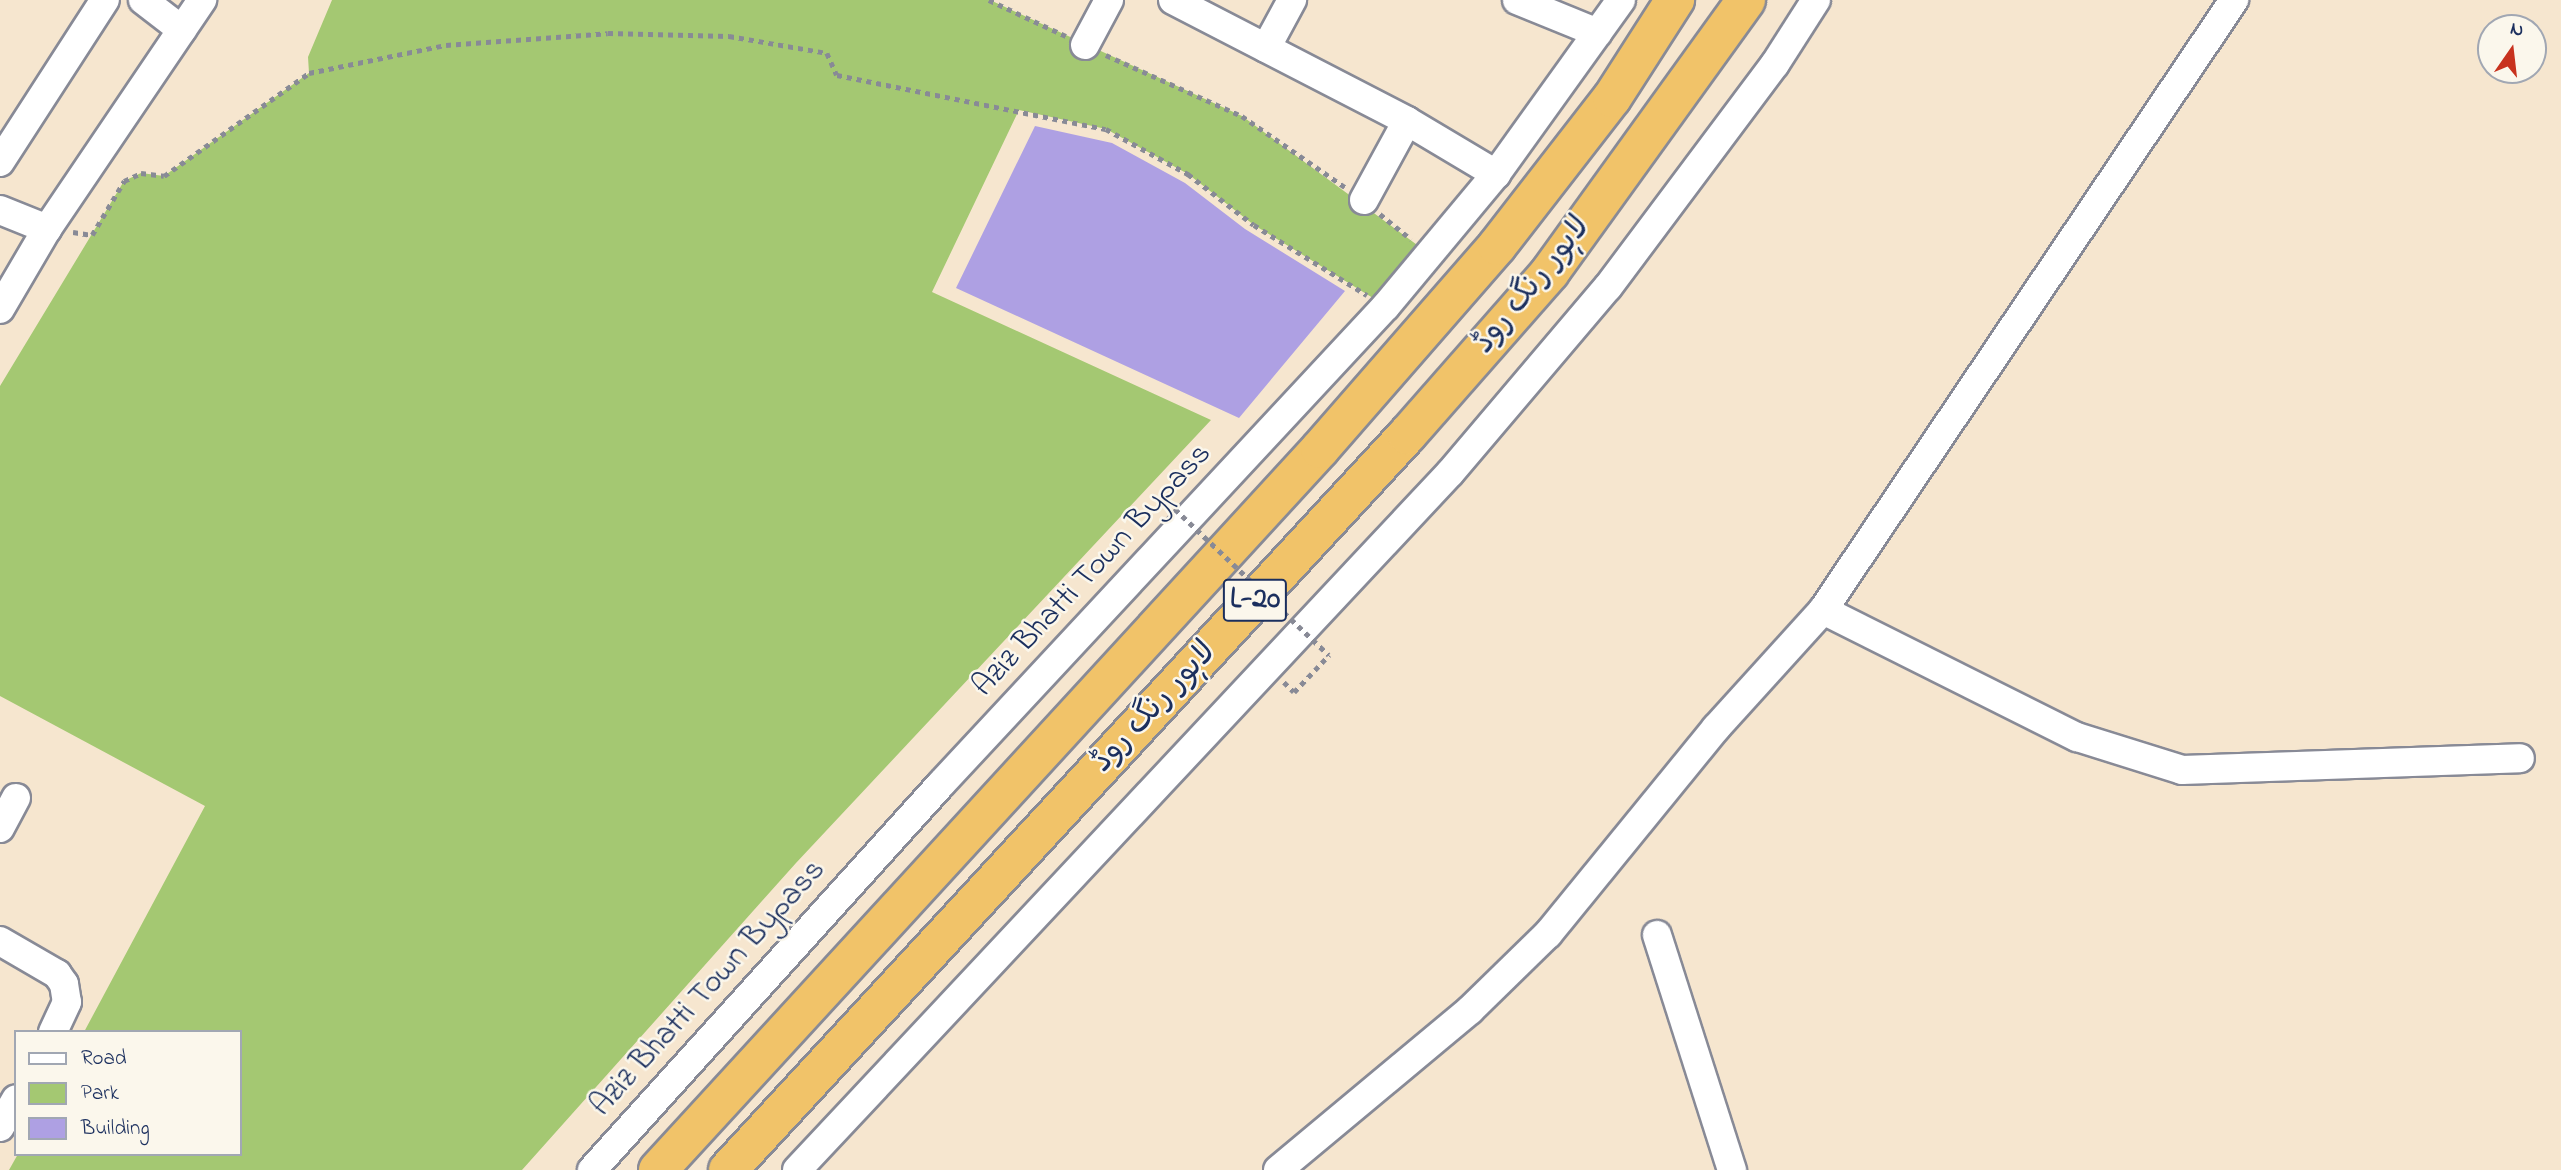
<!DOCTYPE html>
<html>
<head>
<meta charset="utf-8">
<style>
	body { margin:0 }
	#map { position:relative; width:2561px; height:1170px; overflow:hidden; background:#f6e6cf; font-family:"Indie Flower","Playpen Sans Arabic",sans-serif }
	div>[style] { position:absolute }
	.green>* { inset:0; background:#a4c872 }
	.building>* { inset:0; background:#aea0e3 }
	.path>* { height:4.5px; margin-top:-2.25px; transform-origin:0; background:repeating-linear-gradient(90deg,#888a96 0 5px,transparent 0 10px) }
	.roads { filter:drop-shadow(2px 0 #888a96) drop-shadow(-2px 0 #888a96) drop-shadow(0 2px #888a96) drop-shadow(0 -2px #888a96) }
	.minor>* { height:28px; margin:-14px; padding:0 14px; transform-origin:14px; border-radius:14px; background:#fff }
	.highway>* { height:38px; margin:-19px; padding:0 19px; transform-origin:19px; border-radius:19px; background:#f1c369 }
	.path-bridge>* { height:4.5px; margin-top:-2.25px; transform-origin:0; background:repeating-linear-gradient(90deg,#888a96 0 5px,transparent 0 10px) }
	span { translate:-50% -50%; white-space:nowrap; text-align:center; line-height:1.15; -webkit-text-stroke:5px #fbf7ec; paint-order:stroke }
	.shield-label span { padding:2px 5px; background:#fbf7ec; border:2px solid; border-radius:5px; -webkit-text-stroke-width:0 }
	.shield-label { font-size:30px; color:#1b2f5e; font-weight:700 }
	.street-label { font-size:32px; color:#1b2f5e }
	.legend { position:absolute; left:14px; top:1030px; width:228px; height:126px; box-sizing:border-box; background:#fbf7ec; border:2px solid #a1a7b3; margin:0; padding:9px 12px; list-style:none; font-size:21px; color:#1b2f5e }
	.legend li { display:flex; align-items:center; gap:14px; height:35px }
	.legend b { width:35px; border:2px solid #a1a7b3 }
	.north { position:absolute; left:2477px; top:14px; width:70px; height:70px; box-sizing:border-box; background:#fbf7ec; border:2px solid #a1a7b3; border-radius:50%; rotate:14deg; font-size:19px; font-weight:700; line-height:28px; text-align:center; color:#1b2f5e }
	.north::after { content:''; display:block; margin:auto; width:24px; height:32px; background:#c8321e; clip-path:polygon(50% 0,100% 100%,50% 72%,0 100%) }
</style>
</head>
<body>
<div id="map">
	<div class="green">
		<div style="clip-path:polygon(332px 0,990px 0,1242px 116px,1428px 253px,1386px 306px,1254px 225px,1188px 174px,1106px 129px,1019px 110px,932px 292px,1211px 420px,796px 863px,522px 1170px,9px 1170px,18px 1154px,240px 1154px,240px 1032px,84px 1032px,205px 806px,0 696px,0 386px,124px 181px,141px 173px,164px 176px,309px 73px,308px 57px)"></div>
	</div>
	<div class="building">
		<div style="clip-path:polygon(1035px 126px,1112px 143px,1185px 183px,1245px 229px,1345px 291px,1239px 418px,956px 288px)"></div>
	</div>
	<div class="path">
		<div style="left:989px;top:0;width:85px;rotate:25.1deg"></div>
		<div style="left:1106px;top:55px;width:149px;rotate:24.2deg"></div>
		<div style="left:1242px;top:116px;width:125px;rotate:34.6deg"></div>
		<div style="left:1380px;top:214px;width:40px;rotate:39deg"></div>
		<div style="left:73px;top:232px;width:19px;rotate:9deg"></div>
		<div style="left:92px;top:235px;width:63px;rotate:-59.3deg"></div>
		<div style="left:124px;top:181px;width:19px;rotate:-25deg"></div>
		<div style="left:141px;top:173px;width:23px;rotate:7deg"></div>
		<div style="left:164px;top:176px;width:178px;rotate:-35.4deg"></div>
		<div style="left:309px;top:73px;width:140px;rotate:-11.6deg"></div>
		<div style="left:446px;top:45px;width:162px;rotate:-4.2deg"></div>
		<div style="left:608px;top:33px;width:121px;rotate:1.4deg"></div>
		<div style="left:729px;top:36px;width:99px;rotate:9.8deg"></div>
		<div style="left:827px;top:53px;width:24px;rotate:66deg"></div>
		<div style="left:837px;top:75px;width:274px;rotate:11.4deg"></div>
		<div style="left:1106px;top:129px;width:94px;rotate:28.8deg"></div>
		<div style="left:1188px;top:174px;width:83px;rotate:37.7deg"></div>
		<div style="left:1254px;top:225px;width:133px;rotate:31.8deg"></div>
		<div style="left:1284px;top:682px;width:14px;rotate:45deg"></div>
		<div style="left:1294px;top:692px;width:51px;rotate:-46.6deg"></div>
	</div>
	<div class="roads">
		<div class="minor">
			<div style="left:143px;top:0;width:49px;rotate:37.6deg"></div>
			<div style="left:1173px;top:0;width:263px;rotate:27.3deg"></div>
			<div style="left:1407px;top:121px;width:104px;rotate:30.8deg"></div>
			<div style="left:1517px;top:0;width:87px;rotate:22.2deg"></div>
			<div style="left:1085px;top:45px;width:51px;rotate:-61.9deg"></div>
			<div style="left:1266px;top:48px;width:55px;rotate:-61.6deg"></div>
			<div style="left:0;top:162px;width:193px;rotate:-57.1deg"></div>
			<div style="left:1364px;top:200px;width:90px;rotate:-61.4deg"></div>
			<div style="left:0;top:210px;width:51px;rotate:22deg"></div>
			<div style="left:0;top:309px;width:93px;rotate:-59.6deg"></div>
			<div style="left:47px;top:229px;width:277px;rotate:-55.9deg"></div>
			<div style="left:1823px;top:610px;width:284px;rotate:26.6deg"></div>
			<div style="left:2077px;top:737px;width:110px;rotate:17.4deg"></div>
			<div style="left:2182px;top:770px;width:338px;rotate:-2deg"></div>
			<div style="left:0;top:828px;width:34px;rotate:-62deg"></div>
			<div style="left:1657px;top:935px;width:247px;rotate:72.3deg"></div>
			<div style="left:0;top:941px;width:66px;rotate:30.1deg"></div>
			<div style="left:57px;top:974px;width:12px;rotate:55deg"></div>
			<div style="left:64px;top:984px;width:18px;rotate:81deg"></div>
			<div style="left:67px;top:1002px;width:33px;rotate:115deg"></div>
			<div style="left:0;top:1127px;width:32px;rotate:-60deg"></div>
			<div style="left:592px;top:1170px;width:520px;rotate:-47.88deg"></div>
			<div style="left:941px;top:784px;width:653px;rotate:-47.05deg"></div>
			<div style="left:1386px;top:306px;width:172px;rotate:-50.2deg"></div>
			<div style="left:1496px;top:174px;width:214px;rotate:-54.3deg"></div>
			<div style="left:797px;top:1170px;width:955px;rotate:-46.87deg"></div>
			<div style="left:1450px;top:473px;width:244px;rotate:-49.7deg"></div>
			<div style="left:1608px;top:287px;width:279px;rotate:-53.2deg"></div>
			<div style="left:1775px;top:64px;width:76px;rotate:-57.4deg"></div>
			<div style="left:1278px;top:1170px;width:250px;rotate:-39.8deg"></div>
			<div style="left:1470px;top:1010px;width:109px;rotate:-44.3deg"></div>
			<div style="left:1548px;top:934px;width:266px;rotate:-50.8deg"></div>
			<div style="left:1716px;top:728px;width:159px;rotate:-47.8deg"></div>
			<div style="left:1823px;top:610px;width:736px;rotate:-56.03deg"></div>
		</div>
		<div class="highway">
			<div style="left:658px;top:1170px;width:979px;rotate:-47.44deg"></div>
			<div style="left:1320px;top:449px;width:269px;rotate:-48.9deg"></div>
			<div style="left:1497px;top:246px;width:187px;rotate:-52.2deg"></div>
			<div style="left:1612px;top:98px;width:117px;rotate:-57.3deg"></div>
			<div style="left:728px;top:1170px;width:1001px;rotate:-47.27deg"></div>
			<div style="left:1407px;top:435px;width:217px;rotate:-48.7deg"></div>
			<div style="left:1550px;top:272px;width:335px;rotate:-54.2deg"></div>
		</div>
	</div>
	<div class="path-bridge">
		<div style="left:1175px;top:509px;width:212px;rotate:43.5deg"></div>
	</div>
	<div class="shield-label">
		<span style="left:1255px;top:600px">L-20</span>
	</div>
	<div class="street-label">
		<span style="left:1533px;top:286px;rotate:-51deg">لاہور رنگ روڈ</span>
		<span style="left:1093px;top:571px;rotate:-47deg">Aziz Bhatti Town Bypass</span>
		<span style="left:1155px;top:708px;rotate:-47deg">لاہور رنگ روڈ</span>
		<span style="left:709px;top:989px;rotate:-48deg">Aziz Bhatti Town Bypass</span>
	</div>
	<ul class="legend">
	<li><b style="height:9px;background:#fff"></b>Road</li>
	<li><b style="height:19px;background:#a4c872"></b>Park</li>
	<li><b style="height:19px;background:#aea0e3"></b>Building</li>
	</ul>
	<div class="north">N</div>
</div>
</body>
</html>
